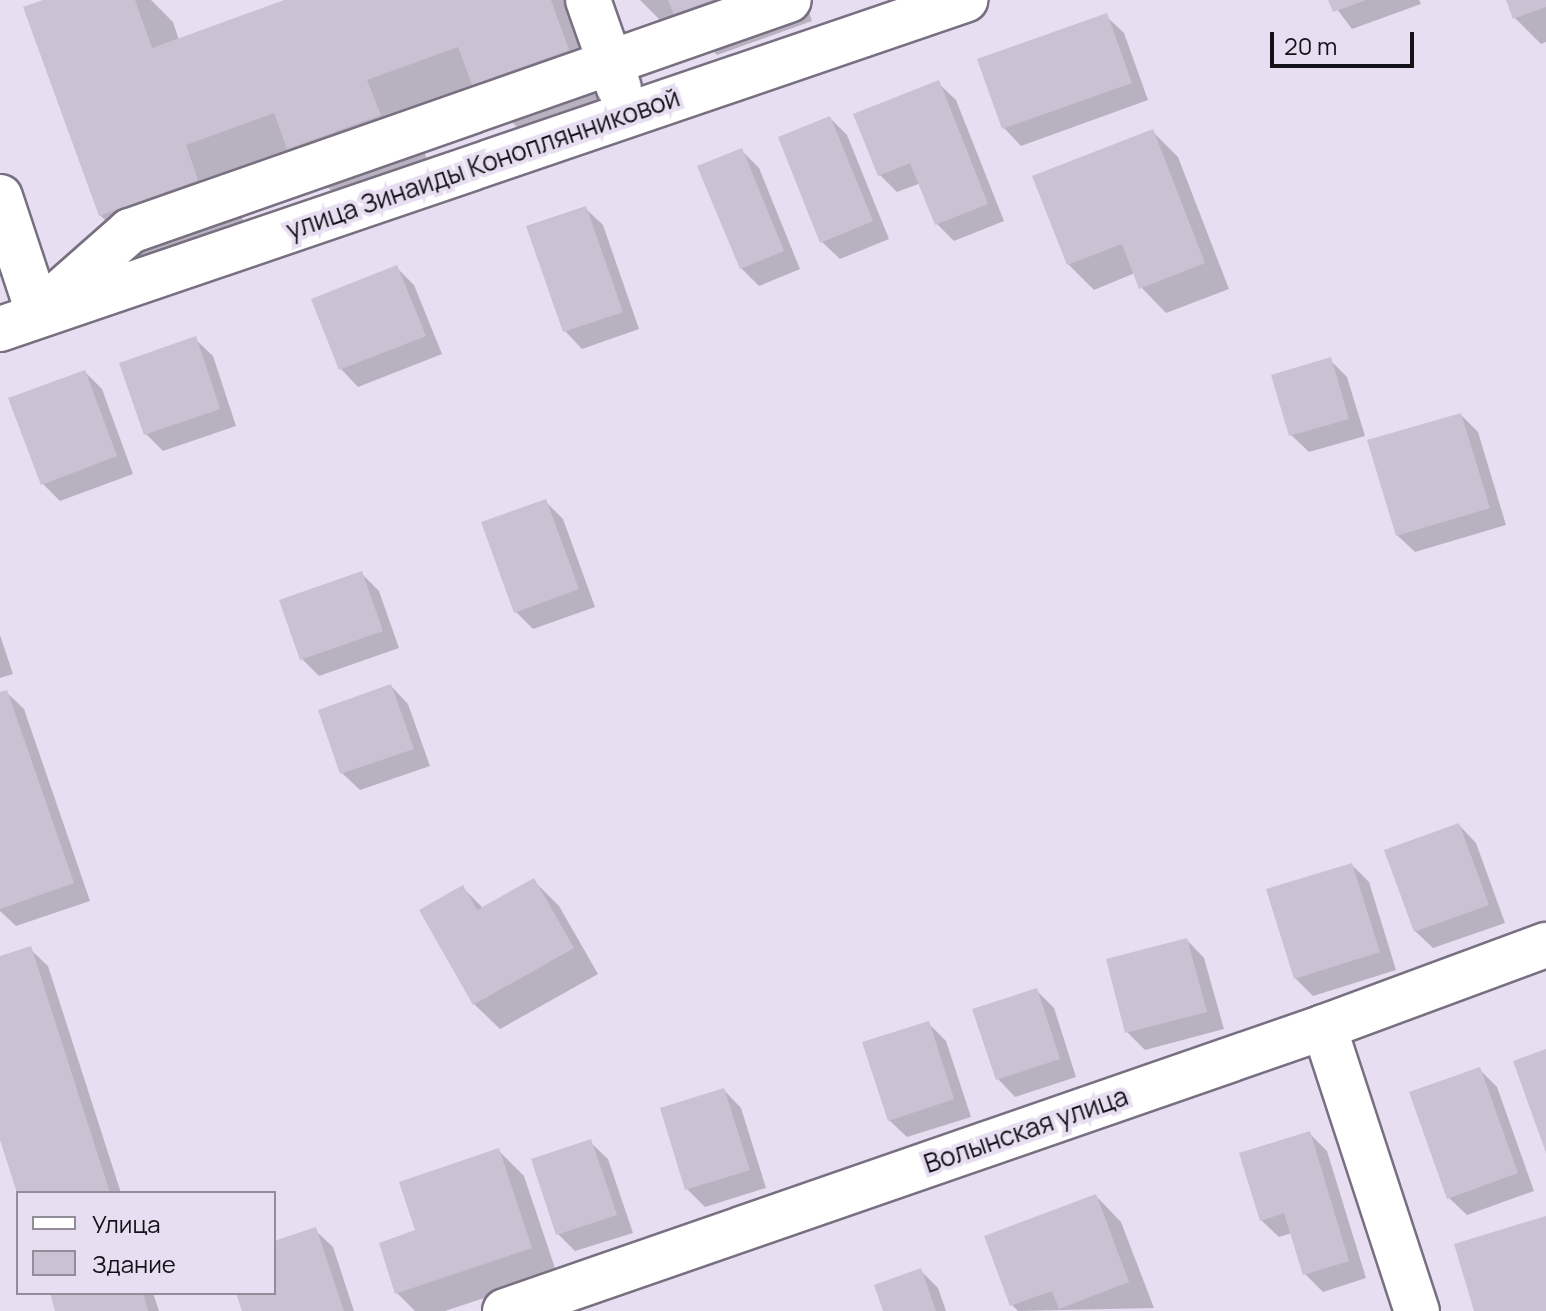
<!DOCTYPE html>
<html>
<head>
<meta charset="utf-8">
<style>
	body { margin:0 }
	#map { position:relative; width:1546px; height:1311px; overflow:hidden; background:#e7dff1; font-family:Manrope,sans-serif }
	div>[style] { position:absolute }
	.shadow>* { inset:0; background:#0003 }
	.building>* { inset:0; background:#cac2d3 }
	.roads { filter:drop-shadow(2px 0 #787080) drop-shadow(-2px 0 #787080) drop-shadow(0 2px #787080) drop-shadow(0 -2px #787080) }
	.minor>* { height:44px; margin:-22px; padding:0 22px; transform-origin:22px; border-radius:22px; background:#fff }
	span { translate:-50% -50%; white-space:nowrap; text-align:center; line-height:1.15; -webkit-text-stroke:8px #e7dff1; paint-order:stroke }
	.street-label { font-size:26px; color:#141218 }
	.legend { position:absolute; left:16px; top:1191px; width:260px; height:104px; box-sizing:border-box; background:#e7dff1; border:2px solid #938d9a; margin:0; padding:10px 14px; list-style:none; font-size:24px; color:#141218 }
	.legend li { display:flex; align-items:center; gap:16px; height:40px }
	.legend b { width:40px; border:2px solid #938d9a }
	.scale { position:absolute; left:1270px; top:32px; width:144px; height:36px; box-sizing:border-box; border:4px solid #141218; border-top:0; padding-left:10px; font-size:24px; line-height:28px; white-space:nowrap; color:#141218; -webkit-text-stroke:6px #e7dff1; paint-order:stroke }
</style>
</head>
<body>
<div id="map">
	<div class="shadow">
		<div style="clip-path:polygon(49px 0,151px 0,173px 22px,179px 40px,290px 0,581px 0,617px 99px,523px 133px,492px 102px,415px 129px,429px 164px,338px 197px,308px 168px,234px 194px,246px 229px,150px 264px,100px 215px)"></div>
		<div style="clip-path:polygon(640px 0,805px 0,812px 21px,717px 55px,686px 24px,670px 30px)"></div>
		<div style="clip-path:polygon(1330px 0,1419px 0,1421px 4px,1352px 29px)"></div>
		<div style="clip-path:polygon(1508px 0,1546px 0,1546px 42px,1541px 44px,1515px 18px)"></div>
		<div style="clip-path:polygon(1106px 16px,1124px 33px,1148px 100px,1021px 146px,1004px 128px)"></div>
		<div style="clip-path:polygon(938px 83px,956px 100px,1004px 221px,954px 241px,937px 224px,921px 183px,897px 192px,880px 175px)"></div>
		<div style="clip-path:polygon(830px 118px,847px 135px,889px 239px,840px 259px,822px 242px)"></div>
		<div style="clip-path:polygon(1153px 132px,1178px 157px,1229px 289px,1166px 313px,1141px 287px,1135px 273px,1094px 290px,1068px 264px)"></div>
		<div style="clip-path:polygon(741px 150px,759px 168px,800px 269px,759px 286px,741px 268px)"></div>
		<div style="clip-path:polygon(585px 208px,603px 225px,639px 329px,582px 349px,565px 331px)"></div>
		<div style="clip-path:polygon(396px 267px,414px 285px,442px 354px,358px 387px,341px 369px)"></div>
		<div style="clip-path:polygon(195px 339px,213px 356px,236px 426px,163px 451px,146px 434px)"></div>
		<div style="clip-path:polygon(1330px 360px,1347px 377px,1365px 436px,1309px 452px,1291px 435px)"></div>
		<div style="clip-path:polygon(85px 372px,102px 389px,133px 474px,60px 501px,43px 484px)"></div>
		<div style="clip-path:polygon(1461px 415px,1478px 432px,1506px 525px,1415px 552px,1397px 535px)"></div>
		<div style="clip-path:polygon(546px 502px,563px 519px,595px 607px,533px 629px,516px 612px)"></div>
		<div style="clip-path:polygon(361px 573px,379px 591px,399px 648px,319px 676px,301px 658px)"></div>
		<div style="clip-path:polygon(0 635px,13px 674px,0 678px)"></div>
		<div style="clip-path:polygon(391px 686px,408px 704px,430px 766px,360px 790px,342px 773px)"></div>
		<div style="clip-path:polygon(6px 692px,24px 709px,90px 901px,16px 926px,0 911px,0 694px)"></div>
		<div style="clip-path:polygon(1459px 825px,1476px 843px,1505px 923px,1433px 948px,1415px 931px)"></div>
		<div style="clip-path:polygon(1352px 865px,1369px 882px,1396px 970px,1313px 996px,1295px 978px)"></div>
		<div style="clip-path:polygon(534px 881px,559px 906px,598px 974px,500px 1029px,474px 1004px,463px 888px,484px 909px)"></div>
		<div style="clip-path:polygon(1187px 940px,1204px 958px,1224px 1029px,1145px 1050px,1127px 1032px,1109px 961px)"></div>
		<div style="clip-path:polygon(30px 949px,48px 966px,121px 1193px,19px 1193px,0 1134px,0 958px)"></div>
		<div style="clip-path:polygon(1036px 990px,1054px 1008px,1076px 1077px,1015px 1097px,998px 1079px)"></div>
		<div style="clip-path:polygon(928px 1023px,946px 1041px,971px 1117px,907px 1137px,889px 1120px)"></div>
		<div style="clip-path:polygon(1479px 1069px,1497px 1087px,1534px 1191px,1467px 1215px,1449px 1198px)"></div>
		<div style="clip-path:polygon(724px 1090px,741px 1108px,766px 1188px,705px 1207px,687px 1189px,663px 1109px)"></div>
		<div style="clip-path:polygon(1309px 1133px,1327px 1151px,1366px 1278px,1323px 1292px,1305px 1274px,1292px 1233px,1279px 1237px,1261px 1220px)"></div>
		<div style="clip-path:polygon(590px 1142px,608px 1159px,633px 1233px,575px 1251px,558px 1234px)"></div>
		<div style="clip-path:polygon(499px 1151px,524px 1176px,557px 1274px,445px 1311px,415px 1311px,397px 1293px,418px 1232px)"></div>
		<div style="clip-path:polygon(1096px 1196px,1121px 1222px,1154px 1308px,1018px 1311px,1012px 1305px)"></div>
		<div style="clip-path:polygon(315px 1230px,333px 1247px,354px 1311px,244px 1311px,238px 1293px,274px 1293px,274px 1244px)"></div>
		<div style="clip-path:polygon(920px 1270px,938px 1288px,946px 1311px,885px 1311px)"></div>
		<div style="clip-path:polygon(52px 1293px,153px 1293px,159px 1311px,58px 1311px)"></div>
	</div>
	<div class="building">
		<div style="clip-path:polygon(43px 0,135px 0,152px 48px,284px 0,551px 0,569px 50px,472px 85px,458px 47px,367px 80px,381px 115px,287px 149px,274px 113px,186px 145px,198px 180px,99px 216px,23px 7px)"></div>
		<div style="clip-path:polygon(668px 0,712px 0,674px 14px)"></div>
		<div style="clip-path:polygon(1328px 0,1366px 0,1333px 12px)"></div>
		<div style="clip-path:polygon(1506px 0,1546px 0,1546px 7px,1513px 19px)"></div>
		<div style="clip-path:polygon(1107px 13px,1132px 83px,1002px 129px,977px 59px)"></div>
		<div style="clip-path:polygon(939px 80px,988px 204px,935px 225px,910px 163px,878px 176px,853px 114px)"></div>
		<div style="clip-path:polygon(830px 116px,873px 221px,820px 243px,778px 137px)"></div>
		<div style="clip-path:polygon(1153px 129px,1205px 263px,1139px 289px,1122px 244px,1067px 265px,1032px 176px)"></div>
		<div style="clip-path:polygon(742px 148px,784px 251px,740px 269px,697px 166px)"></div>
		<div style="clip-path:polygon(586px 206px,623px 312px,563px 332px,526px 226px)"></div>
		<div style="clip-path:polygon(397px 265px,426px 336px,339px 370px,311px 299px)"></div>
		<div style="clip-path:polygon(196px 336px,220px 409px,144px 435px,119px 363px)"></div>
		<div style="clip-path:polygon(1331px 357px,1349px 419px,1289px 436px,1271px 375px)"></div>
		<div style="clip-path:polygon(85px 370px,117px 456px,41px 485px,8px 398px)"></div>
		<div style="clip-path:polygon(1461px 413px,1490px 508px,1396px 536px,1367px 440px)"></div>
		<div style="clip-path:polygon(546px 499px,579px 589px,514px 613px,481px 522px)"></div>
		<div style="clip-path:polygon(362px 571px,383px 631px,300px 660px,279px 600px)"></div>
		<div style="clip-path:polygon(391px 684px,414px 749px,340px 774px,318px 710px)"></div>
		<div style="clip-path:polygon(7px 690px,74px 883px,0 909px,0 692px)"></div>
		<div style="clip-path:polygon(1459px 823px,1489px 905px,1414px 932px,1384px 850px)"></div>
		<div style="clip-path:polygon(1352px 863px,1380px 952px,1294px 979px,1266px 889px)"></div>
		<div style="clip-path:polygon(534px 878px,574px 948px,473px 1005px,419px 910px,463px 885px,477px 910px)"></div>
		<div style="clip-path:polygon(1187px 938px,1207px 1012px,1125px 1033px,1106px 959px)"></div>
		<div style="clip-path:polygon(31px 946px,110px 1193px,17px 1193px,0 1140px,0 956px)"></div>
		<div style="clip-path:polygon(1037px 988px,1060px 1059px,996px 1080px,972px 1009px)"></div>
		<div style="clip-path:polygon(929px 1021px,954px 1099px,888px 1121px,862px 1042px)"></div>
		<div style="clip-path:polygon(1546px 1049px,1546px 1153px,1513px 1061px)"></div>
		<div style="clip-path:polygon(1480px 1067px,1518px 1173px,1447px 1199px,1409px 1092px)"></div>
		<div style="clip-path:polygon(724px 1088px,750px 1170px,685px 1190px,660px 1108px)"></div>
		<div style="clip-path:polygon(1310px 1131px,1349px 1261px,1303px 1275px,1284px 1213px,1260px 1221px,1239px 1153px)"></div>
		<div style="clip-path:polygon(591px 1139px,617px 1215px,556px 1235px,531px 1159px)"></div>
		<div style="clip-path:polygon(499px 1148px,532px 1248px,395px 1294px,379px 1243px,415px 1230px,399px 1182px)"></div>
		<div style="clip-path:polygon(1096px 1194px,1129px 1282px,1059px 1309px,1052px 1291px,1010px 1306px,984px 1236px)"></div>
		<div style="clip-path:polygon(1546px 1216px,1546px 1311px,1474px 1311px,1454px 1244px)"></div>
		<div style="clip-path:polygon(316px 1227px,344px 1311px,242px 1311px,236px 1293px,274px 1293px,274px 1241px)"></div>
		<div style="clip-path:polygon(921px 1268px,936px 1311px,883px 1311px,874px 1285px)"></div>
		<div style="clip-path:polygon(50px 1293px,143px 1293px,148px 1311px,55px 1311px)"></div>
	</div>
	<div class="roads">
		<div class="minor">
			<div style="left:588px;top:0;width:93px;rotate:70.6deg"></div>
			<div style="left:0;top:197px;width:124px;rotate:71.7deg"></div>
			<div style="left:46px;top:305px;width:112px;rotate:-41.4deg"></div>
			<div style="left:130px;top:231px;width:698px;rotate:-19.32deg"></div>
			<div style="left:0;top:329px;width:1020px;rotate:-18.83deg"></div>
			<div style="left:1324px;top:1027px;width:299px;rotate:71.9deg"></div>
			<div style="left:505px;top:1311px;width:867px;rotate:-19.12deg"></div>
			<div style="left:1324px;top:1027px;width:237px;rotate:-20.3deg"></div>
		</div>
	</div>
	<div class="street-label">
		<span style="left:483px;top:164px;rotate:-19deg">улица Зинаиды Коноплянниковой</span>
		<span style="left:1026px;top:1130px;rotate:-19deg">Волынская улица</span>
	</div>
	<ul class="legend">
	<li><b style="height:10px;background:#fff"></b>Улица</li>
	<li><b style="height:22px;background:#cac2d3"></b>Здание</li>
	</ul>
	<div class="scale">20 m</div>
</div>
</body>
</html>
